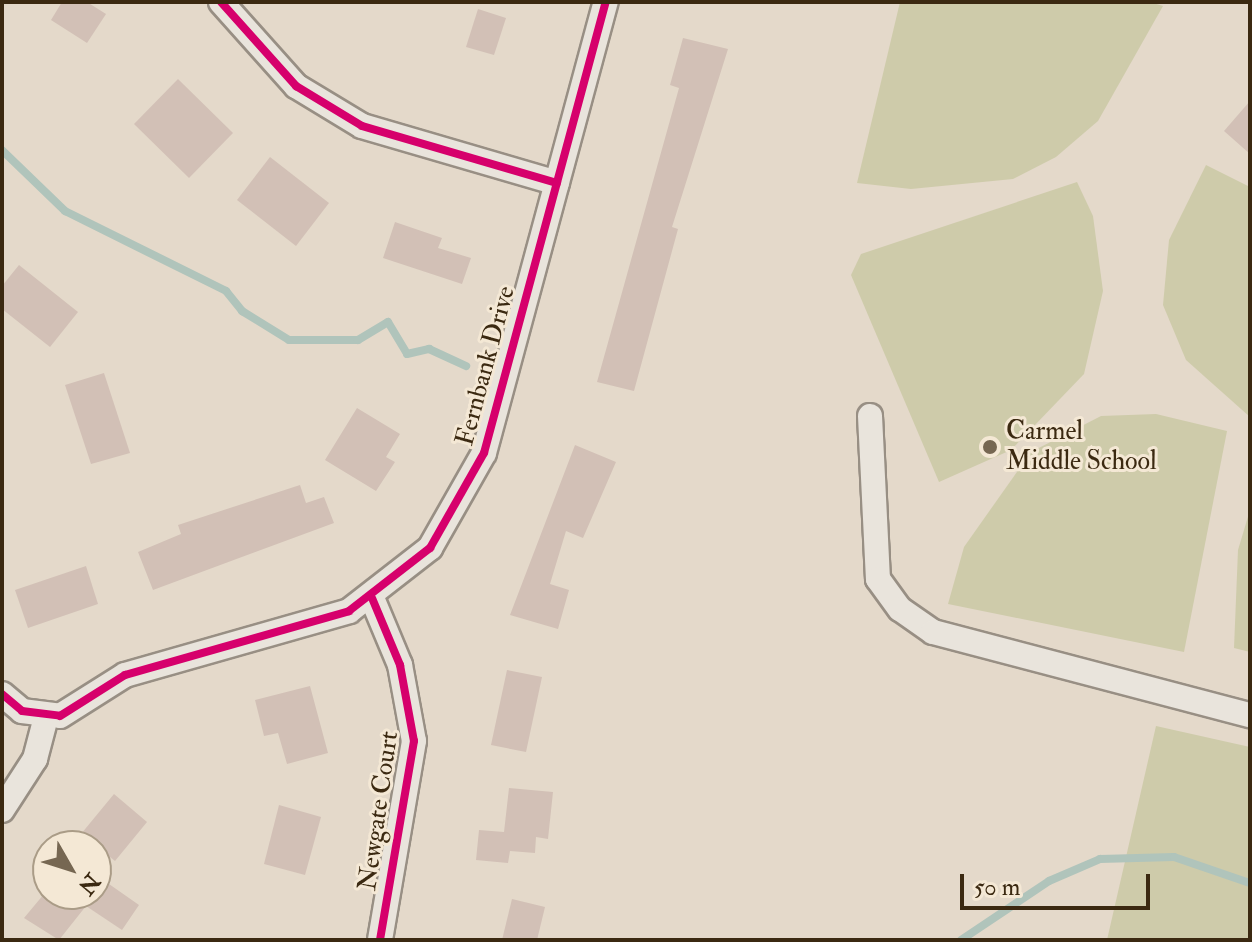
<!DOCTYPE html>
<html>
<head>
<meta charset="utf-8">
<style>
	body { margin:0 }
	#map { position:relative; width:1252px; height:942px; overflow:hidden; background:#e4d9ca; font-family:"IM FELL Double Pica",serif }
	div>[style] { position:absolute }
	.green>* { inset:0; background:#cecbaa }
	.stream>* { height:8px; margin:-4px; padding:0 4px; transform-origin:4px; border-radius:4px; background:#b0c4bb }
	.building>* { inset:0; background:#d2c0b6 }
	.roads { filter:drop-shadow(2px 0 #988f84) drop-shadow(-2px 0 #988f84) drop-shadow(0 2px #988f84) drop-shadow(0 -2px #988f84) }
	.minor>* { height:24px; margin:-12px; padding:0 12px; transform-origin:12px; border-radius:12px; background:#e9e4dc }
	.cycleway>* { height:8px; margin:-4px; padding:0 4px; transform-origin:4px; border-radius:4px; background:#d6006c }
	.dots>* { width:22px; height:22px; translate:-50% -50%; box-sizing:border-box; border:4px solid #f4e8d5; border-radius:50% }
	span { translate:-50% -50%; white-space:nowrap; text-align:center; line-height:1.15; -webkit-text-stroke:6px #f4e8d5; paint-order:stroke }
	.street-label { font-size:26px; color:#3b2911 }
	.poi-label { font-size:26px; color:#3b2911 }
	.left { translate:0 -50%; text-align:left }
	.frame { position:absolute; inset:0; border:4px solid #3b2911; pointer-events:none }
	.north { position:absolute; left:32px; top:830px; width:80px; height:80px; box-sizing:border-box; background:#f4e8d5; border:2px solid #aa9c87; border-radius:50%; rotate:129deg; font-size:22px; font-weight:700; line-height:32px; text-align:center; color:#3b2911 }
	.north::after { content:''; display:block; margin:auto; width:28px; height:36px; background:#766752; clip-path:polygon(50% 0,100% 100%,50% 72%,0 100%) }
	.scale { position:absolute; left:960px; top:874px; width:190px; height:36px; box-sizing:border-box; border:4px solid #3b2911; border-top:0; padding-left:10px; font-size:24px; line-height:28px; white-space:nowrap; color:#3b2911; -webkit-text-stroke:6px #f4e8d5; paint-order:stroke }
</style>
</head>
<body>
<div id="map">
	<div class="green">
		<div style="clip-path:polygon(900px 2px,1150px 2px,1163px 6px,1098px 121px,1056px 157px,1013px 179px,911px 189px,857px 183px)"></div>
		<div style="clip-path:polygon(1206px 165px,1250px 187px,1250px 417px,1186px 360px,1163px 305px,1169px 240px)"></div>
		<div style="clip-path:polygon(1077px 182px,1093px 216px,1103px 291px,1084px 374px,1011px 450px,939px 482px,851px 275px,861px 254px)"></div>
		<div style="clip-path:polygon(1156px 414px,1227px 431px,1184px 652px,948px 604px,964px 547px,1031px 452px,1101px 416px)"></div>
		<div style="clip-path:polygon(1250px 510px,1250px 652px,1234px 648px,1238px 550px)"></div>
		<div style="clip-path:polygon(1156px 726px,1250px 747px,1250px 940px,1107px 940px)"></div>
	</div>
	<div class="stream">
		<div style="left:2px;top:150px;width:88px;rotate:44.1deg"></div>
		<div style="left:65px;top:211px;width:180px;rotate:26.4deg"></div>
		<div style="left:226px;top:291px;width:26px;rotate:51deg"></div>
		<div style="left:242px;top:311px;width:55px;rotate:31.7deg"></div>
		<div style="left:289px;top:340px;width:69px"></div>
		<div style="left:358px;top:340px;width:35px;rotate:-31deg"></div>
		<div style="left:388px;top:322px;width:37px;rotate:59deg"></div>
		<div style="left:407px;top:354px;width:23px;rotate:-13deg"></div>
		<div style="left:429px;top:349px;width:41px;rotate:24.7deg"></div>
		<div style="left:961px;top:940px;width:106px;rotate:-33.8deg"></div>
		<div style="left:1049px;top:881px;width:56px;rotate:-23.3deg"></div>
		<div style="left:1100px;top:859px;width:74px;rotate:-1.5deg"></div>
		<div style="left:1174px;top:857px;width:80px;rotate:18.9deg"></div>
	</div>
	<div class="building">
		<div style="clip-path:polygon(62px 2px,87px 2px,106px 14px,87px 43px,51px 20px)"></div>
		<div style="clip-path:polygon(478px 9px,506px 18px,494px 55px,466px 47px)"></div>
		<div style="clip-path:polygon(683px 38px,728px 49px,672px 227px,678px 229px,634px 391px,597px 382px,679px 88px,670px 85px)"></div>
		<div style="clip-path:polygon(178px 79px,233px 133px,189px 178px,134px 124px)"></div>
		<div style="clip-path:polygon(1250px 101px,1250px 154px,1224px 131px)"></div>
		<div style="clip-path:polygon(270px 157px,329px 203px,296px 246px,237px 200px)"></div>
		<div style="clip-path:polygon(395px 222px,442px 238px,438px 248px,471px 258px,462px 284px,383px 258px)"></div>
		<div style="clip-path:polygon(19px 265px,78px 312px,50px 347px,2px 309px,2px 286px)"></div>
		<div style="clip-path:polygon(104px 373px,130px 453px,91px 464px,65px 385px)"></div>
		<div style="clip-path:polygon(357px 408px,400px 434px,386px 457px,395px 462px,376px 491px,325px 460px)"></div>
		<div style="clip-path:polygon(575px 445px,616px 462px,583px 538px,566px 531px,550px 584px,569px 590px,558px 629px,510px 615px)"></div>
		<div style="clip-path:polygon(300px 485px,306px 503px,324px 497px,334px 523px,153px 590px,138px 552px,181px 534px,178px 525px)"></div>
		<div style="clip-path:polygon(86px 566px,98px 604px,28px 628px,15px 590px)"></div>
		<div style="clip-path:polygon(507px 670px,542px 677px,526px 752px,491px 745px)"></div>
		<div style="clip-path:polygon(310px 686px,328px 753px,287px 764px,278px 733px,264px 736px,255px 700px)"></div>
		<div style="clip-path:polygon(509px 788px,553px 792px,548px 839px,536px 837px,535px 853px,510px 851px,508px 863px,476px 860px,479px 830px,504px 832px)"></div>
		<div style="clip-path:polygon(114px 794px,147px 822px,115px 861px,81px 834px)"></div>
		<div style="clip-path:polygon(279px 805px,321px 817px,305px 875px,264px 864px)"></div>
		<div style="clip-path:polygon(109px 884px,139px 905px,122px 930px,86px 906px,59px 940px,24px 918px,44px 894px,103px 894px)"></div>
		<div style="clip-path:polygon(512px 899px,545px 907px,537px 940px,502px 940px)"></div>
	</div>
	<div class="roads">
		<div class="minor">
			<div style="left:221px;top:2px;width:113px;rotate:48.2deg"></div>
			<div style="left:296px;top:86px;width:77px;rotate:31.2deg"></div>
			<div style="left:362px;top:126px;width:203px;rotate:16.3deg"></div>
			<div style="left:870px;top:416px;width:163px;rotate:87.2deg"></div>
			<div style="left:878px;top:579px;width:37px;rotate:54deg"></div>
			<div style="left:900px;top:609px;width:40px;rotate:34.9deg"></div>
			<div style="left:933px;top:632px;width:328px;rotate:14.7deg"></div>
			<div style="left:372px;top:598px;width:73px;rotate:67.3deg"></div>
			<div style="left:400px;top:665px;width:77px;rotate:79.6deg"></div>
			<div style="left:414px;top:741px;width:202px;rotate:99.7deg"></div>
			<div style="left:2px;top:694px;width:26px;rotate:40deg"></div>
			<div style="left:22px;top:711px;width:38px;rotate:7deg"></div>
			<div style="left:60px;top:716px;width:77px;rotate:-32.2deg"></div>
			<div style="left:125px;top:675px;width:233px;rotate:-15.9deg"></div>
			<div style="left:349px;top:611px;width:103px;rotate:-37.9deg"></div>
			<div style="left:430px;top:548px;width:109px;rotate:-60.4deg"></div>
			<div style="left:484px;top:453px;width:467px;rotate:-74.9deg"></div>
			<div style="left:2px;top:810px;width:61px;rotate:-57.1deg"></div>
			<div style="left:35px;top:759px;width:43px;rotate:-75.3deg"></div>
		</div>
	</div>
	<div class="cycleway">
		<div style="left:221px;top:2px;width:113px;rotate:48.2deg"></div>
		<div style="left:296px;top:86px;width:77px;rotate:31.2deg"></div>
		<div style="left:362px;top:126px;width:203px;rotate:16.3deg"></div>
		<div style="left:372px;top:598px;width:73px;rotate:67.3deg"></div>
		<div style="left:400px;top:665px;width:77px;rotate:79.6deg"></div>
		<div style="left:414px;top:741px;width:202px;rotate:99.7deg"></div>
		<div style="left:2px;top:694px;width:26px;rotate:40deg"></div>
		<div style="left:22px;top:711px;width:38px;rotate:7deg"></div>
		<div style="left:60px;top:716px;width:77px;rotate:-32.2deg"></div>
		<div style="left:125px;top:675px;width:233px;rotate:-15.9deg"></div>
		<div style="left:349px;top:611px;width:103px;rotate:-37.9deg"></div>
		<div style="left:430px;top:548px;width:109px;rotate:-60.4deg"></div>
		<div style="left:484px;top:453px;width:467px;rotate:-74.9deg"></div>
	</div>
	<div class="dots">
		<div style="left:990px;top:447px;background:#766752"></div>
	</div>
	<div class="street-label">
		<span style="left:486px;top:366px;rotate:-75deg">Fernbank Drive</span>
		<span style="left:379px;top:811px;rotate:-82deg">Newgate Court</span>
	</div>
	<div class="poi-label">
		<span class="left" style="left:1006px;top:447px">Carmel<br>Middle School</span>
	</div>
	<div class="frame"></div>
	<div class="north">N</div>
	<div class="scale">50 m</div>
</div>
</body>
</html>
